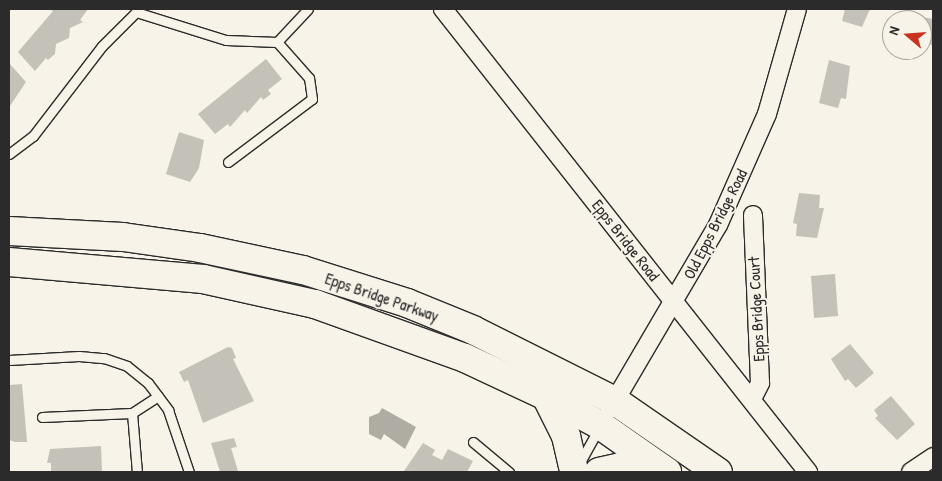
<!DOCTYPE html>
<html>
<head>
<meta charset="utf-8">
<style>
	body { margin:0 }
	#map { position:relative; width:942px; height:481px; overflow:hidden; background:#f7f3e8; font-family:"Patrick Hand",sans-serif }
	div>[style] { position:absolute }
	.water>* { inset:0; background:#afaca4 }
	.building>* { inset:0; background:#c4c1b9 }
	.roads { filter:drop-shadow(1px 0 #2b2b2b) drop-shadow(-1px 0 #2b2b2b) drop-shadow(0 1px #2b2b2b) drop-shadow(0 -1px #2b2b2b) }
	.service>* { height:9px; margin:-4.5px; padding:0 4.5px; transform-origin:4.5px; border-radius:4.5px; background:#f7f3e8 }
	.minor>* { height:18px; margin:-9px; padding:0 9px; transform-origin:9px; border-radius:9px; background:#f7f3e8 }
	.primary>* { height:28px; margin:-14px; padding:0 14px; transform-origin:14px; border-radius:14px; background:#f7f3e8 }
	span { translate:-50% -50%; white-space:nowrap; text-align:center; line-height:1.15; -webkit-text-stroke:4px #f7f3e8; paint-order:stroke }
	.street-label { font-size:16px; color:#2b2b2b }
	.frame { position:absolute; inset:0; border:10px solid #2b2b2b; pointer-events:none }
	.north { position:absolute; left:882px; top:10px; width:50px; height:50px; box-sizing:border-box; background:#f7f3e8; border:1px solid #a5a39c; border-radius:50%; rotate:288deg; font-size:14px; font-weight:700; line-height:20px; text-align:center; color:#2b2b2b }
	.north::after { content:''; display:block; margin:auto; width:18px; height:22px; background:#c8321e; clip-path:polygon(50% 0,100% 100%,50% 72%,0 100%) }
</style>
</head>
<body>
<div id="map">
	<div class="water">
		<div style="clip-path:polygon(382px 408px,416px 427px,405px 449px,384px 434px,381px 440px,369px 434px,369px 417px,379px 413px)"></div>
	</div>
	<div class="building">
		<div style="clip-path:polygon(50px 9px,88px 9px,80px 20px,83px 22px,70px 28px,69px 38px,56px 44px,55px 54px,48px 60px,46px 58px,35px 71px,18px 52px,53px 11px)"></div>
		<div style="clip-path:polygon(845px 9px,870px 9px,862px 27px,842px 21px)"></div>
		<div style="clip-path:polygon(922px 17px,933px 19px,933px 46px,922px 39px)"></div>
		<div style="clip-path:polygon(266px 59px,282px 79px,268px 90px,271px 94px,263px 100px,261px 97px,247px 113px,245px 110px,230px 127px,228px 124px,215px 134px,198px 114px)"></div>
		<div style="clip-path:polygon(829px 60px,850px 66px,846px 99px,841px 98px,838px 108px,819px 103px)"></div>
		<div style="clip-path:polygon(9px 63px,26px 82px,10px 106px,9px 104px)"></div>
		<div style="clip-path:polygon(179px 132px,204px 140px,199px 168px,190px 182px,166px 174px)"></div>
		<div style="clip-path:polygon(799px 193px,820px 195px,819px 208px,824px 208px,817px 238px,796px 236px,797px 224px,793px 223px)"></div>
		<div style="clip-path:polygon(835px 274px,838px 316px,814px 318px,811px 276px)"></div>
		<div style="clip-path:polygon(850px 344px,874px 373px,856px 388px,848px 379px,845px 381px,831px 359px)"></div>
		<div style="clip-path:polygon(228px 347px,232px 348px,236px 358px,233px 359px,254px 401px,203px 423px,188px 380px,184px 382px,179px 372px)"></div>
		<div style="clip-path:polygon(22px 384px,27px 442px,15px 442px,9px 440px,9px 388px,10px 385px)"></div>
		<div style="clip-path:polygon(891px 396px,915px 424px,897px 440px,875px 418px,878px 416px,874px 410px)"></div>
		<div style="clip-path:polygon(234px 438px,237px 447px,231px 448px,238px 471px,220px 472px,211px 443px)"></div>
		<div style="clip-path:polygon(423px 443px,435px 450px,432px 455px,442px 460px,448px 449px,473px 461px,467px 472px,404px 471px)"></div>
		<div style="clip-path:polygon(101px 446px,102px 472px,51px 472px,51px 463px,47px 463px,50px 449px)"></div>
	</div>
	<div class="roads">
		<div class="service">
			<div style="left:9px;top:154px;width:30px;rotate:-37deg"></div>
			<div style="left:33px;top:136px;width:113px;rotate:-52.5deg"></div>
			<div style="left:102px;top:46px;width:48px;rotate:-45deg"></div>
			<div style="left:136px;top:12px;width:94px;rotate:17.3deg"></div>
			<div style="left:226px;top:40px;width:51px;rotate:2.2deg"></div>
			<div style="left:277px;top:42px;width:45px;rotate:-46.8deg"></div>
			<div style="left:228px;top:162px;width:105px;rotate:-36.9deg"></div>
			<div style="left:312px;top:99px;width:21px;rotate:-98deg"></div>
			<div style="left:309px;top:78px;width:48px;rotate:-131.6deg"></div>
			<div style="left:9px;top:360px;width:70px;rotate:-3.3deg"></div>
			<div style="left:79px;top:356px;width:25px;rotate:5deg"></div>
			<div style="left:104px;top:358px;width:24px;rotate:19deg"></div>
			<div style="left:127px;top:366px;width:27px;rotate:39deg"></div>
			<div style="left:148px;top:383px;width:34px;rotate:53deg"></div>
			<div style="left:168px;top:410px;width:65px;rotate:71.3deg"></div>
			<div style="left:132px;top:413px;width:59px;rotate:85.2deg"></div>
			<div style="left:42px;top:417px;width:90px;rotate:-2.5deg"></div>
			<div style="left:132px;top:413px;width:31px;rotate:-33deg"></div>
			<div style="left:473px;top:442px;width:47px;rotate:39.8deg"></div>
			<div style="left:579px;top:464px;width:41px;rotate:-60.9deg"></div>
		</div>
		<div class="minor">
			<div style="left:443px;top:9px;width:590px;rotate:51.75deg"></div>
			<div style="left:752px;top:399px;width:18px;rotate:-63deg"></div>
			<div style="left:760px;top:383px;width:168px;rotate:-92.4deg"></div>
			<div style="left:610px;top:409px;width:213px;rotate:-59.6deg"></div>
			<div style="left:718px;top:225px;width:121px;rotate:-66.2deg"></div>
			<div style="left:767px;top:114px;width:109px;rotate:-74.1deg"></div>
			<div style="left:911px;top:472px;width:27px;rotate:-34deg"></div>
		</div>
		<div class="primary">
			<div style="left:9px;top:231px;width:114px;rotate:3deg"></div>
			<div style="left:123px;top:237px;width:78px;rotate:8.1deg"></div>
			<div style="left:200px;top:248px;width:105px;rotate:12.1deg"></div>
			<div style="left:303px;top:270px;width:109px;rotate:17.6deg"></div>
			<div style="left:407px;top:303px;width:71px;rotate:22.2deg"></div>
			<div style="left:473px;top:330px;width:159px;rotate:26.6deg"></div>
			<div style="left:615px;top:401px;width:125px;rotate:34.6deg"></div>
			<div style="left:9px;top:262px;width:195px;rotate:5deg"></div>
			<div style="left:203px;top:279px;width:115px;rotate:12.6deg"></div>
			<div style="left:315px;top:304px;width:159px;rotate:19.8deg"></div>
			<div style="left:465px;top:358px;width:89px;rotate:25.1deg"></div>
			<div style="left:546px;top:396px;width:61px;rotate:28.2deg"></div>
			<div style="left:600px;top:425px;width:82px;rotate:35deg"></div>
			<div style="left:546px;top:396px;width:45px;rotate:63.4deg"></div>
			<div style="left:566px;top:436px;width:37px;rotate:77deg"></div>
			<div style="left:599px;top:472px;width:22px;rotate:-13deg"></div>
			<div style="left:620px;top:467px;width:40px;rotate:7.1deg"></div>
		</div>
	</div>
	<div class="street-label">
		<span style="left:715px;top:224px;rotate:-63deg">Old Epps Bridge Road</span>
		<span style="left:626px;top:240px;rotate:52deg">Epps Bridge Road</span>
		<span style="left:382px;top:297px;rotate:19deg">Epps Bridge Parkway</span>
		<span style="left:756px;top:309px;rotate:-93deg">Epps Bridge Court</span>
	</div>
	<div class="frame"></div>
	<div class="north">N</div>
</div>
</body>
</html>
